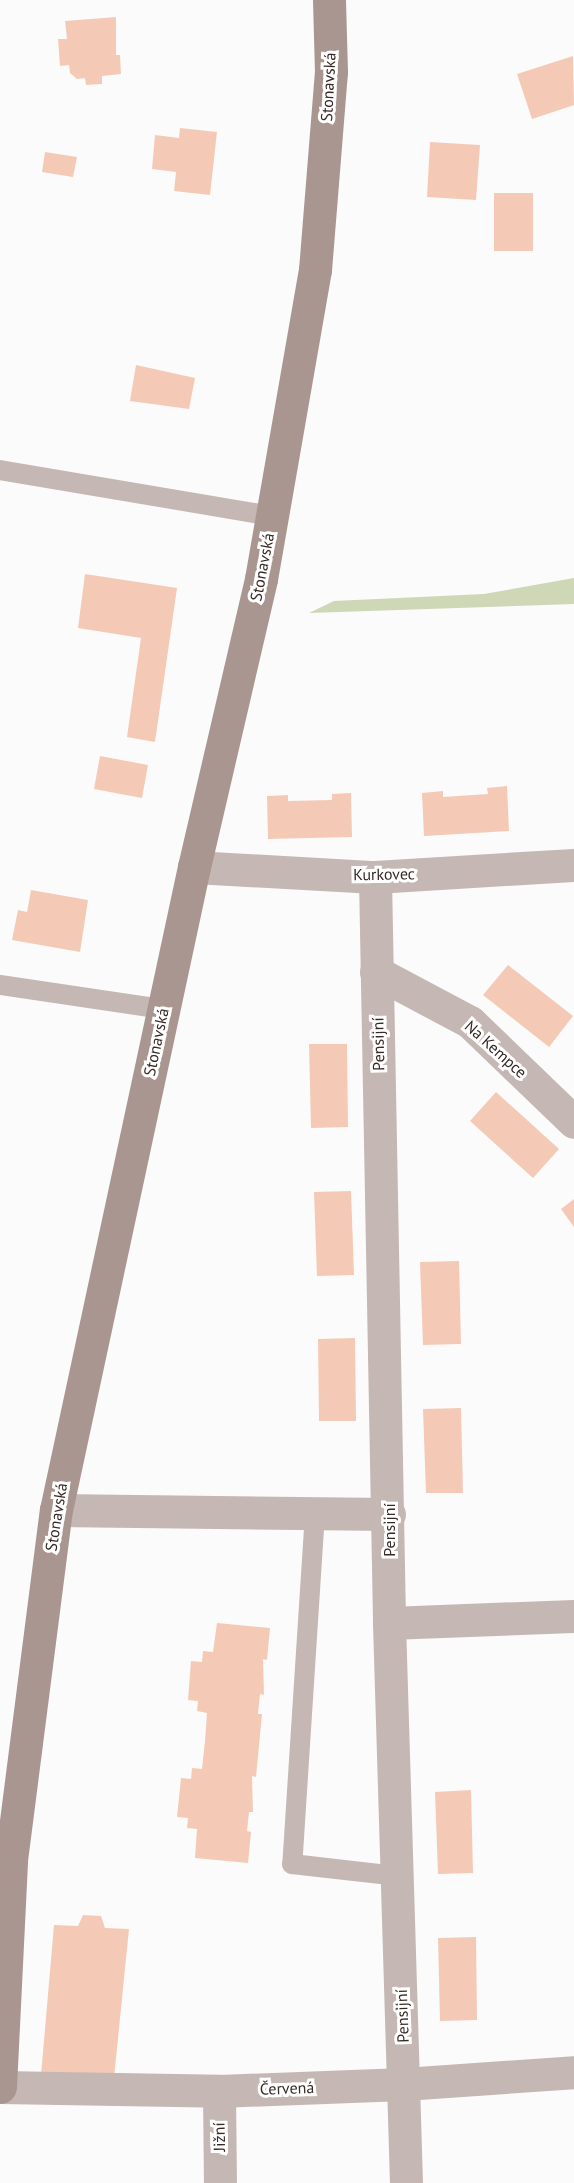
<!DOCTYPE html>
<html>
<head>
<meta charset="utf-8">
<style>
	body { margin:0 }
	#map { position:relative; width:574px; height:2183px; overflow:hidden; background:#fbfbfb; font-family:"PT Sans",sans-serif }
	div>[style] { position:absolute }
	.green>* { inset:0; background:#ced7b6 }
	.building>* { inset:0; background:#f4cab6 }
	.lane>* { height:20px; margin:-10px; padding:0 10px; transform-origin:10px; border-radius:10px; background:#c5b7b3 }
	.street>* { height:33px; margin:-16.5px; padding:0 16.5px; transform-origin:16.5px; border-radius:16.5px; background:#c5b7b3 }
	.secondary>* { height:33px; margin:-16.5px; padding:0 16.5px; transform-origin:16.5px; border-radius:16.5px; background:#aa9691 }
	span { translate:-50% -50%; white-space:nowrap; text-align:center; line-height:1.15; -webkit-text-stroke:6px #fff; paint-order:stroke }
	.street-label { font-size:16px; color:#352a25 }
</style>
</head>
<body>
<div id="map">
	<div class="green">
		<div style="clip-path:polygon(574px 578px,574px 604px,309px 613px,334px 601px,484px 594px)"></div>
	</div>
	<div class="building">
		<div style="clip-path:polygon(116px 17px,116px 55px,120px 55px,121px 74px,102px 76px,102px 84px,86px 85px,85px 78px,77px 79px,70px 73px,69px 65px,60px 66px,58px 39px,67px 39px,65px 21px)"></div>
		<div style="clip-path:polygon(573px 56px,574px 105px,532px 119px,517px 74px)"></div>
		<div style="clip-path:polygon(180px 128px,217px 132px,210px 195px,174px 191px,176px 172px,152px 169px,155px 135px,179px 138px)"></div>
		<div style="clip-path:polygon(430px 142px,480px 145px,476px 200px,427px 197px)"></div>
		<div style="clip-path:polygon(45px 152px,77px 157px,73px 177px,42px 172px)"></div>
		<div style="clip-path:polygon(494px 193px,533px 193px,533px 251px,494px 251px)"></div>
		<div style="clip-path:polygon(136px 365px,195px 378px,189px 409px,130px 401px)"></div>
		<div style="clip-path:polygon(85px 574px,177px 588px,155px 742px,127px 737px,141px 638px,78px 628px)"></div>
		<div style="clip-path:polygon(100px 756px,148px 765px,142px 798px,94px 789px)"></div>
		<div style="clip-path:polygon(507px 786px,509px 831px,424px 836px,422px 793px,443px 791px,443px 797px,488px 794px,487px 788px)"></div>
		<div style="clip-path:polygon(351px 793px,352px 837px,268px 839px,267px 796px,288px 795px,288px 801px,332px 800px,332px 794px)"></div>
		<div style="clip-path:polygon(31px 890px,88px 900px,80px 952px,12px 940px,18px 910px,27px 912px)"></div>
		<div style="clip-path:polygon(508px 965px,573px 1016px,549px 1047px,483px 995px)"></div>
		<div style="clip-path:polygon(309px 1044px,347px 1044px,348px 1127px,311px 1128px)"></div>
		<div style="clip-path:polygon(496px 1092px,559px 1149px,533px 1178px,470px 1121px)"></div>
		<div style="clip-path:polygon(351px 1191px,354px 1275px,317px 1276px,314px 1192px)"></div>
		<div style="clip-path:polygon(574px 1199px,574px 1227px,561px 1209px)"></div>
		<div style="clip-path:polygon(459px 1261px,461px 1344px,423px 1345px,420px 1262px)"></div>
		<div style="clip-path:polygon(355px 1338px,356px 1421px,319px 1421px,318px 1339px)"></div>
		<div style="clip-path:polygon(461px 1408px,463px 1493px,426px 1493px,423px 1409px)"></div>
		<div style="clip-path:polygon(217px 1623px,270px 1628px,267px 1660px,263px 1659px,264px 1695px,260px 1694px,258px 1714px,262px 1714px,256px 1777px,252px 1776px,253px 1812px,249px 1812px,247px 1831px,251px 1832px,248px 1863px,195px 1858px,197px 1829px,187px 1828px,188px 1818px,177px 1817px,181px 1778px,191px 1779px,192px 1768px,202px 1769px,205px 1741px,207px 1713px,197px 1711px,198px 1701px,188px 1700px,191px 1661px,202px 1662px,203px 1651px,213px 1652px)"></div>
		<div style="clip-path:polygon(471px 1790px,473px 1873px,438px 1874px,435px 1792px)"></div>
		<div style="clip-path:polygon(83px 1915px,101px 1916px,105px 1928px,129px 1929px,114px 2078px,41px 2075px,54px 1925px,78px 1926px)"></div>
		<div style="clip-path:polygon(476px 1937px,477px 2020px,440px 2021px,438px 1938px)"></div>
	</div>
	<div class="lane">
		<div style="left:0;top:470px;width:276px;rotate:9.6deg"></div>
		<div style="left:0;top:985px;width:165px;rotate:8.4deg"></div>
		<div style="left:315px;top:1513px;width:352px;rotate:93.7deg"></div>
		<div style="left:292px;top:1864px;width:107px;rotate:6.5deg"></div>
	</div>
	<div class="street">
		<div style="left:194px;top:867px;width:181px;rotate:3.2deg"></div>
		<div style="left:375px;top:877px;width:199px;rotate:-3.5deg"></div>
		<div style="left:375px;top:877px;width:746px;rotate:88.92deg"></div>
		<div style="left:389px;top:1623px;width:560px;rotate:88.26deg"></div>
		<div style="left:376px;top:972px;width:106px;rotate:28deg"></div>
		<div style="left:470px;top:1022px;width:144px;rotate:43.9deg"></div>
		<div style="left:56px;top:1510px;width:333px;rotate:0.7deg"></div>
		<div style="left:389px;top:1623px;width:185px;rotate:-2.2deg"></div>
		<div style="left:0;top:2087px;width:219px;rotate:1deg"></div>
		<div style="left:219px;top:2091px;width:185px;rotate:-2.2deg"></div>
		<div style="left:404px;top:2084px;width:170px;rotate:-4deg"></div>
		<div style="left:219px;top:2091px;width:92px;rotate:89.4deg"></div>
	</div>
	<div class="secondary">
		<div style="left:0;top:2087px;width:227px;rotate:-87.2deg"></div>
		<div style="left:11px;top:1860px;width:353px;rotate:-82.7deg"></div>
		<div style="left:56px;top:1510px;width:658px;rotate:-77.89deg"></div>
		<div style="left:194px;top:867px;width:296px;rotate:-76.9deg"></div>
		<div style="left:261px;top:579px;width:314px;rotate:-80.1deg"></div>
		<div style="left:315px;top:270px;width:199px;rotate:-85.4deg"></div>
		<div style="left:331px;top:72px;width:72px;rotate:-91.6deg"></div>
	</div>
	<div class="street-label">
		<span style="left:328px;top:87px;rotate:-87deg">Stonavská</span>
		<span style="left:262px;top:567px;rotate:-79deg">Stonavská</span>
		<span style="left:384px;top:874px;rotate:-1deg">Kurkovec</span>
		<span style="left:156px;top:1042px;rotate:-78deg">Stonavská</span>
		<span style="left:378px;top:1044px;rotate:-91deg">Pensijní</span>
		<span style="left:496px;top:1049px;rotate:42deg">Na Kempce</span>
		<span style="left:56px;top:1517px;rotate:-81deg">Stonavská</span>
		<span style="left:389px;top:1530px;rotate:-90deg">Pensijní</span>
		<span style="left:402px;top:2016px;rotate:-92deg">Pensijní</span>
		<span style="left:287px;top:2088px;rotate:-2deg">Červená</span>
		<span style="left:219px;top:2137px;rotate:-91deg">Jižní</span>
	</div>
</div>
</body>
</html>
